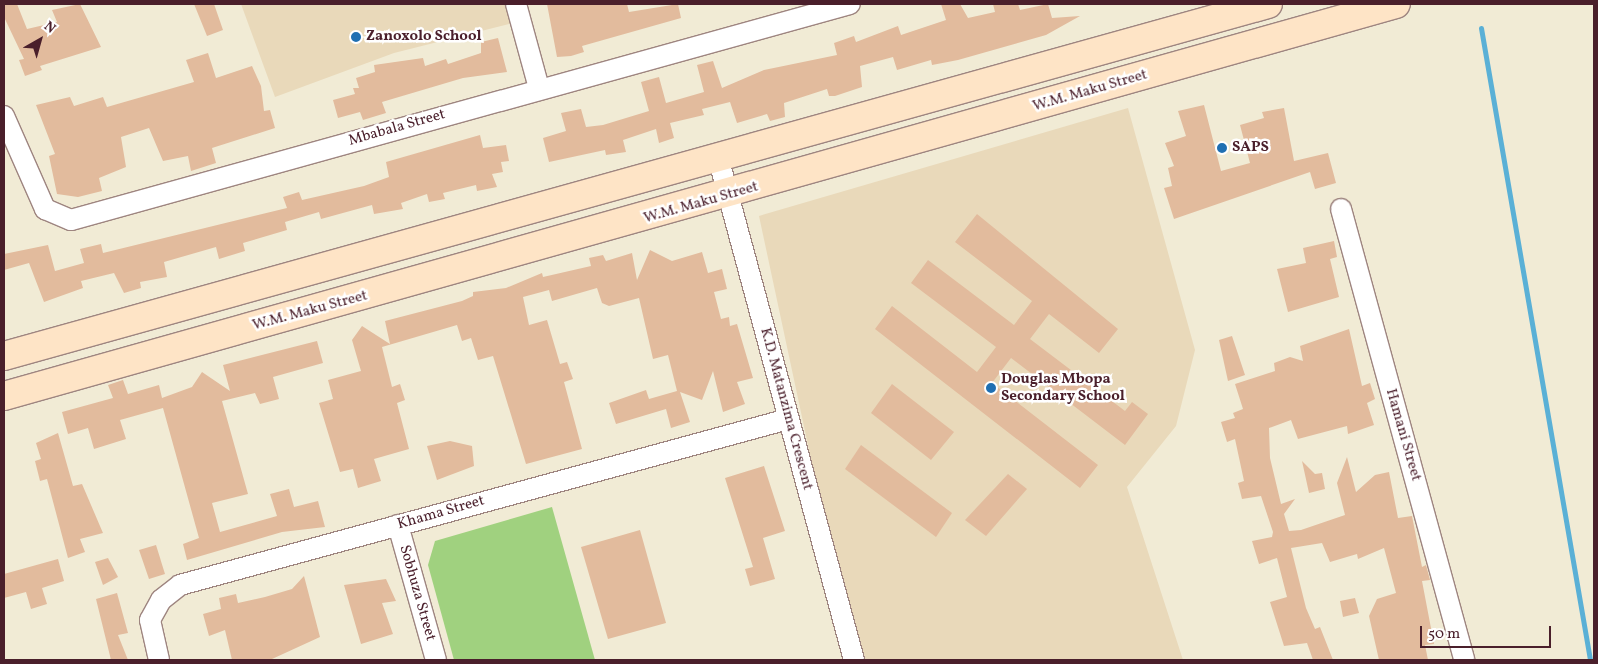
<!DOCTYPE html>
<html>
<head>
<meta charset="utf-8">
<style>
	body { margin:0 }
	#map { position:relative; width:1598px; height:664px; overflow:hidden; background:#f1ebd5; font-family:Vollkorn,serif }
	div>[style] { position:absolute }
	.built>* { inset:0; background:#e9d9ba }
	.green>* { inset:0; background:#a0d17f }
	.stream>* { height:5px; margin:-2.5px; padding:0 2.5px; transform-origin:2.5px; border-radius:2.5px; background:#5ab0d6 }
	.building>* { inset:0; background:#e2bb9d }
	.roads { filter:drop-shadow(1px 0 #9e8580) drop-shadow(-1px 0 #9e8580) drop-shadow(0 1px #9e8580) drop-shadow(0 -1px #9e8580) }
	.street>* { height:20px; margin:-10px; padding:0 10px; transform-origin:10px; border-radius:10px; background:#fff }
	.secondary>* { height:28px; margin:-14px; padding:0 14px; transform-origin:14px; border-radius:14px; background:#fee4c6 }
	.dots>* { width:14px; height:14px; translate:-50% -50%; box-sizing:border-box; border:2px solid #fff; border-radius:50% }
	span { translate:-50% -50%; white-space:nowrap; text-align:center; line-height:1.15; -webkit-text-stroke:5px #fff; paint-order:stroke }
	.poi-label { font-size:15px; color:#4a1f2b; font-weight:700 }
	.left { translate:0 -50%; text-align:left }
	.street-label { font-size:15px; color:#4a1f2b }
	.frame { position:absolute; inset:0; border:5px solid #4a1f2b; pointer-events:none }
	.north { position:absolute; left:15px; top:15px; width:50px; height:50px; -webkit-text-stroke:4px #fff; paint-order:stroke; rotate:38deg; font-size:14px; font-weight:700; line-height:20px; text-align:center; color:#4a1f2b }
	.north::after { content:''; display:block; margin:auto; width:18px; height:22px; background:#4a1f2b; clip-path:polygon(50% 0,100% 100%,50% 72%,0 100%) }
	.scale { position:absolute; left:1420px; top:626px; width:131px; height:22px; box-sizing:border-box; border:2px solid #4a1f2b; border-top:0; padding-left:6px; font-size:15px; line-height:18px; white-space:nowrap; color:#4a1f2b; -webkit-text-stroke:4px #fff; paint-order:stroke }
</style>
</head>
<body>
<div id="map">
	<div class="built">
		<div style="clip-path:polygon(241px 4px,516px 4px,521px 21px,394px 53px,275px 97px)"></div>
		<div style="clip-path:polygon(1128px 108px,1195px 350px,1176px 426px,1127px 487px,1183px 660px,861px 660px,839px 590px,759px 216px)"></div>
	</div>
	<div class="green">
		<div style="clip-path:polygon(552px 507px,595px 660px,454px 660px,428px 565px,435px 541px)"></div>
	</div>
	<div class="stream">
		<div style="left:1481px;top:28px;width:641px;rotate:80.21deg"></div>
	</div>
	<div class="building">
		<div style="clip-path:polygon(4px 4px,17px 4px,27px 29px,57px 22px,52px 10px,80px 4px,101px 47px,40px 66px,42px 70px,25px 76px,19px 60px,24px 59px,4px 17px)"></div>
		<div style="clip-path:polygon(194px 4px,214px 4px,223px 30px,207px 36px)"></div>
		<div style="clip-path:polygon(547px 4px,627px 4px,629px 12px,678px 4px,681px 18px,582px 46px,584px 52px,571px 56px,557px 57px)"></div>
		<div style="clip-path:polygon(941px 4px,960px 4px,968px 18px,995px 12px,993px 4px,1018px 4px,1020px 10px,1048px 4px,1052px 18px,1080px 16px,1046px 35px,958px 60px,932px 65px,931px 60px,897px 70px,893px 57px,860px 66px,862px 87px,835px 96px,829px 96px,827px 89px,784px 103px,785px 117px,770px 121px,767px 114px,737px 123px,730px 102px,702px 109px,704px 115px,670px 123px,674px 138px,659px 143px,656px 129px,623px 140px,626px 152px,606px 155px,605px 150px,549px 162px,543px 138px,566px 131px,561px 113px,581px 109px,586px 127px,603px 125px,649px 111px,641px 82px,659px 77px,666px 103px,704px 92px,697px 65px,713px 61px,722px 88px,764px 70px,837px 55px,834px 43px,854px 36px,856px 42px,898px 26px,901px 35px,946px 20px)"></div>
		<div style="clip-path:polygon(498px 38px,507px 72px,463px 78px,382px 102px,386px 113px,363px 120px,360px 112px,338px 118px,333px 100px,355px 94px,353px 88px,359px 88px,356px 78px,375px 72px,374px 65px,423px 58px,425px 66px,446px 59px,448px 64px,481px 53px,481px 42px)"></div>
		<div style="clip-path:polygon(208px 53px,216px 78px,252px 66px,261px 86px,264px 111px,270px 110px,275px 128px,212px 148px,216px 163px,191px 171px,188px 156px,163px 161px,149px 128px,121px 137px,126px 167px,99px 178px,102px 191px,78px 197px,57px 194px,49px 156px,55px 154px,36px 105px,70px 97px,74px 106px,103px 97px,107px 107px,194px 82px,186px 60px)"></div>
		<div style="clip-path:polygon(1204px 105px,1221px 171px,1250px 163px,1240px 125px,1264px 118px,1262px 112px,1284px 108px,1294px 161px,1328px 153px,1336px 183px,1315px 189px,1310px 172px,1174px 219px,1164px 188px,1172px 186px,1168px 168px,1174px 166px,1165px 143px,1186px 136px,1178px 111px)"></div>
		<div style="clip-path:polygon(480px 135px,483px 148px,506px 145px,509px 161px,501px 162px,503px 172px,492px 174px,497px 187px,477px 191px,476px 185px,443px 193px,445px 199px,429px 202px,427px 194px,401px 203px,403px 209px,374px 214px,372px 205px,321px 219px,319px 212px,285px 222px,287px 230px,243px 243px,245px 251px,219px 259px,216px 247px,164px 262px,167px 277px,140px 282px,141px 288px,124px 293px,114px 273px,81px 281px,83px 288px,44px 302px,29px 263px,4px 270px,4px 254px,48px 245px,55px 271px,84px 263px,80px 249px,101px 244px,103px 253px,287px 208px,283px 197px,299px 192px,302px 200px,364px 186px,389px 177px,386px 162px)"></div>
		<div style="clip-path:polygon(977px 214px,1118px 329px,1099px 353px,1049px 314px,1030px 339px,1125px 411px,1132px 402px,1148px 414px,1125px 445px,1011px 358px,992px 383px,1098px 465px,1080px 488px,875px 329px,892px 306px,977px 372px,996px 347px,911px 283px,928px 260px,1014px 325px,1032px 301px,955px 242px)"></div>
		<div style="clip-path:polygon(1334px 241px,1337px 257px,1330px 259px,1339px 297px,1288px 312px,1277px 269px,1306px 263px,1303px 248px)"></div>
		<div style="clip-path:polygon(650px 250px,672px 261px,702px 252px,708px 273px,722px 269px,727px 289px,714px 292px,721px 319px,729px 317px,730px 326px,737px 324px,753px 378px,737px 382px,745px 404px,723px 412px,713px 371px,702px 400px,680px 392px,690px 422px,671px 428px,666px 409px,616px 424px,609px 403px,646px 390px,649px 399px,677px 391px,668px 355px,653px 359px,639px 298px,609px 306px,602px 303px,597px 288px,552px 301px,549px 290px,523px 297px,529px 325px,547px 320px,560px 364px,567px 362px,573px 379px,564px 382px,582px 449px,526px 464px,493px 356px,478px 360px,471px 338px,462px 341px,457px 325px,382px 347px,392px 387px,400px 384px,405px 400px,397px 403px,409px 449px,374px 459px,381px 481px,358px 488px,353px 469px,340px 472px,319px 403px,333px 399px,328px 380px,361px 371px,352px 340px,362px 326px,390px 344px,385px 321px,462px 301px,473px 296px,473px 292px,506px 288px,542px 273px,543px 277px,591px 266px,589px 258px,603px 255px,606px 261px,632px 253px,637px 280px)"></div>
		<div style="clip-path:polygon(1349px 329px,1362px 386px,1370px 383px,1375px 399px,1367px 403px,1374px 425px,1348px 434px,1347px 426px,1298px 439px,1291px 420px,1269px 428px,1270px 458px,1281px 504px,1295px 499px,1284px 514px,1289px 531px,1301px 530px,1345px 515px,1337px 483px,1347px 457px,1356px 492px,1375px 475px,1389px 472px,1398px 518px,1412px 516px,1422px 567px,1426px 565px,1430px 580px,1422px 581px,1434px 644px,1425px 645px,1428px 660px,1379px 660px,1369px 616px,1377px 599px,1396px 593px,1384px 548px,1358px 559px,1357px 554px,1330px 562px,1322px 543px,1291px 548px,1306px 608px,1315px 629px,1320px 627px,1333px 660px,1313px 660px,1307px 643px,1284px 646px,1270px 602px,1287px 597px,1277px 558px,1259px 564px,1252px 541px,1272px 537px,1273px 532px,1261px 496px,1242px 499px,1238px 483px,1244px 481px,1235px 439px,1227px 442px,1221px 422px,1235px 418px,1233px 413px,1243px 409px,1235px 384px,1275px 371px,1274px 363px,1290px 357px,1303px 361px,1300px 346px)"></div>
		<div style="clip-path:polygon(1232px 336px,1245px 375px,1228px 381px,1219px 340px)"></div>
		<div style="clip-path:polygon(317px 341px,323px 363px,273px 377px,279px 399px,260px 404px,255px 393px,222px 401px,248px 494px,212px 503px,220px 532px,277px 516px,270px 494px,289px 489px,294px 507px,318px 501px,325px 527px,282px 532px,187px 560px,183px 544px,199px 538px,163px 408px,120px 420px,126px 439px,94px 449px,88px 428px,68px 434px,62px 412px,113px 398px,108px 385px,123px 380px,128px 394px,159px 385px,162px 398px,192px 387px,202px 372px,230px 391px,223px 365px)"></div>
		<div style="clip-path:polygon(892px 384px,954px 432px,931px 460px,871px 413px)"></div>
		<div style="clip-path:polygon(58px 433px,73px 486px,82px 484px,103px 533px,80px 539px,85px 552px,68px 558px,47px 479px,40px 481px,35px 461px,41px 459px,36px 443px)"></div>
		<div style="clip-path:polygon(450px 441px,472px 446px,474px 466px,437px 480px,427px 446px)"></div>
		<div style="clip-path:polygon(861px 445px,952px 513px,936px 537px,845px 469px)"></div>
		<div style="clip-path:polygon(1302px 461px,1315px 474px,1322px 473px,1325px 489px,1309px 493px)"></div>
		<div style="clip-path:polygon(764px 466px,785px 531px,763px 538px,775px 579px,750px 586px,745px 569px,753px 567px,725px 478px)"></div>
		<div style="clip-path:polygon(1008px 474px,1027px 489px,986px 536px,965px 520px)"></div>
		<div style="clip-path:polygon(640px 530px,666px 623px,608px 639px,581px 547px)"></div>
		<div style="clip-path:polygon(156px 545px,165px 574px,149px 579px,139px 550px)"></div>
		<div style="clip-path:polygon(108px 558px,118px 577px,103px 585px,95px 562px)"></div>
		<div style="clip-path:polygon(58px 559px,64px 581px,42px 588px,47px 604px,31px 609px,26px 592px,4px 598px,4px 574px)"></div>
		<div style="clip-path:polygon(304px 576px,320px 637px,272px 659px,232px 660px,225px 630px,209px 636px,203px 614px,221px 609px,219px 598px,236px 594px,238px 603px,265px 597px,292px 589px)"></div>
		<div style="clip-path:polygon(386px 579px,396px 601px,382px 603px,393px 634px,361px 644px,344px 585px)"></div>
		<div style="clip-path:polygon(117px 593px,128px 633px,118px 635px,128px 660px,111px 660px,96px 599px)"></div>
		<div style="clip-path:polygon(1355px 598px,1359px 613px,1343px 617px,1340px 601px)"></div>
	</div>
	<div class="roads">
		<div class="street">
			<div style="left:516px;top:4px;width:87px;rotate:74.7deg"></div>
			<div style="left:4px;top:116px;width:102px;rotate:66.2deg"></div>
			<div style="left:45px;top:209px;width:28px;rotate:23deg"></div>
			<div style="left:71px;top:220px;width:808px;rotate:-15.5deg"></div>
			<div style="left:718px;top:157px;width:521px;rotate:74.87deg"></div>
			<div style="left:1341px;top:209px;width:467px;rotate:74.7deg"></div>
			<div style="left:398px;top:525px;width:140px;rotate:74.3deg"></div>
			<div style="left:159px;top:660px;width:41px;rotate:-102.7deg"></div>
			<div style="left:150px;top:620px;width:23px;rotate:-61deg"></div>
			<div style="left:161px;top:600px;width:24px;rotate:-38deg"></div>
			<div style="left:180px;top:585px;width:630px;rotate:-15.27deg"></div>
		</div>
		<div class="secondary">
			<div style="left:4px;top:356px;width:1312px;rotate:-15.56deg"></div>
			<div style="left:4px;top:396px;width:1446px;rotate:-15.73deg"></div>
		</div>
	</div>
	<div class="dots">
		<div style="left:356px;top:37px;background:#1f6fb2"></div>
		<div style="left:1222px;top:148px;background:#1f6fb2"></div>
		<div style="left:991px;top:388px;background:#1f6fb2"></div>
	</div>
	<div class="poi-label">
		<span class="left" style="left:366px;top:37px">Zanoxolo School</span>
		<span class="left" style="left:1232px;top:148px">SAPS</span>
		<span class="left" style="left:1001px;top:388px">Douglas Mbopa<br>Secondary School</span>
	</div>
	<div class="street-label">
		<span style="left:1090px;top:91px;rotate:-16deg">W.M. Maku Street</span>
		<span style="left:397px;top:128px;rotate:-16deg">Mbabala Street</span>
		<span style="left:701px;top:203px;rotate:-16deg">W.M. Maku Street</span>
		<span style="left:310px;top:311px;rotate:-15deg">W.M. Maku Street</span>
		<span style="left:786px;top:409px;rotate:75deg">K.D. Matanzima Crescent</span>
		<span style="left:1403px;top:435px;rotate:74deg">Hamani Street</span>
		<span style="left:441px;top:513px;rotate:-16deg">Khama Street</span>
		<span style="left:417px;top:593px;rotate:74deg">Sobhuza Street</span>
	</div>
	<div class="frame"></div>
	<div class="north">N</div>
	<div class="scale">50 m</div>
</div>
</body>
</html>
